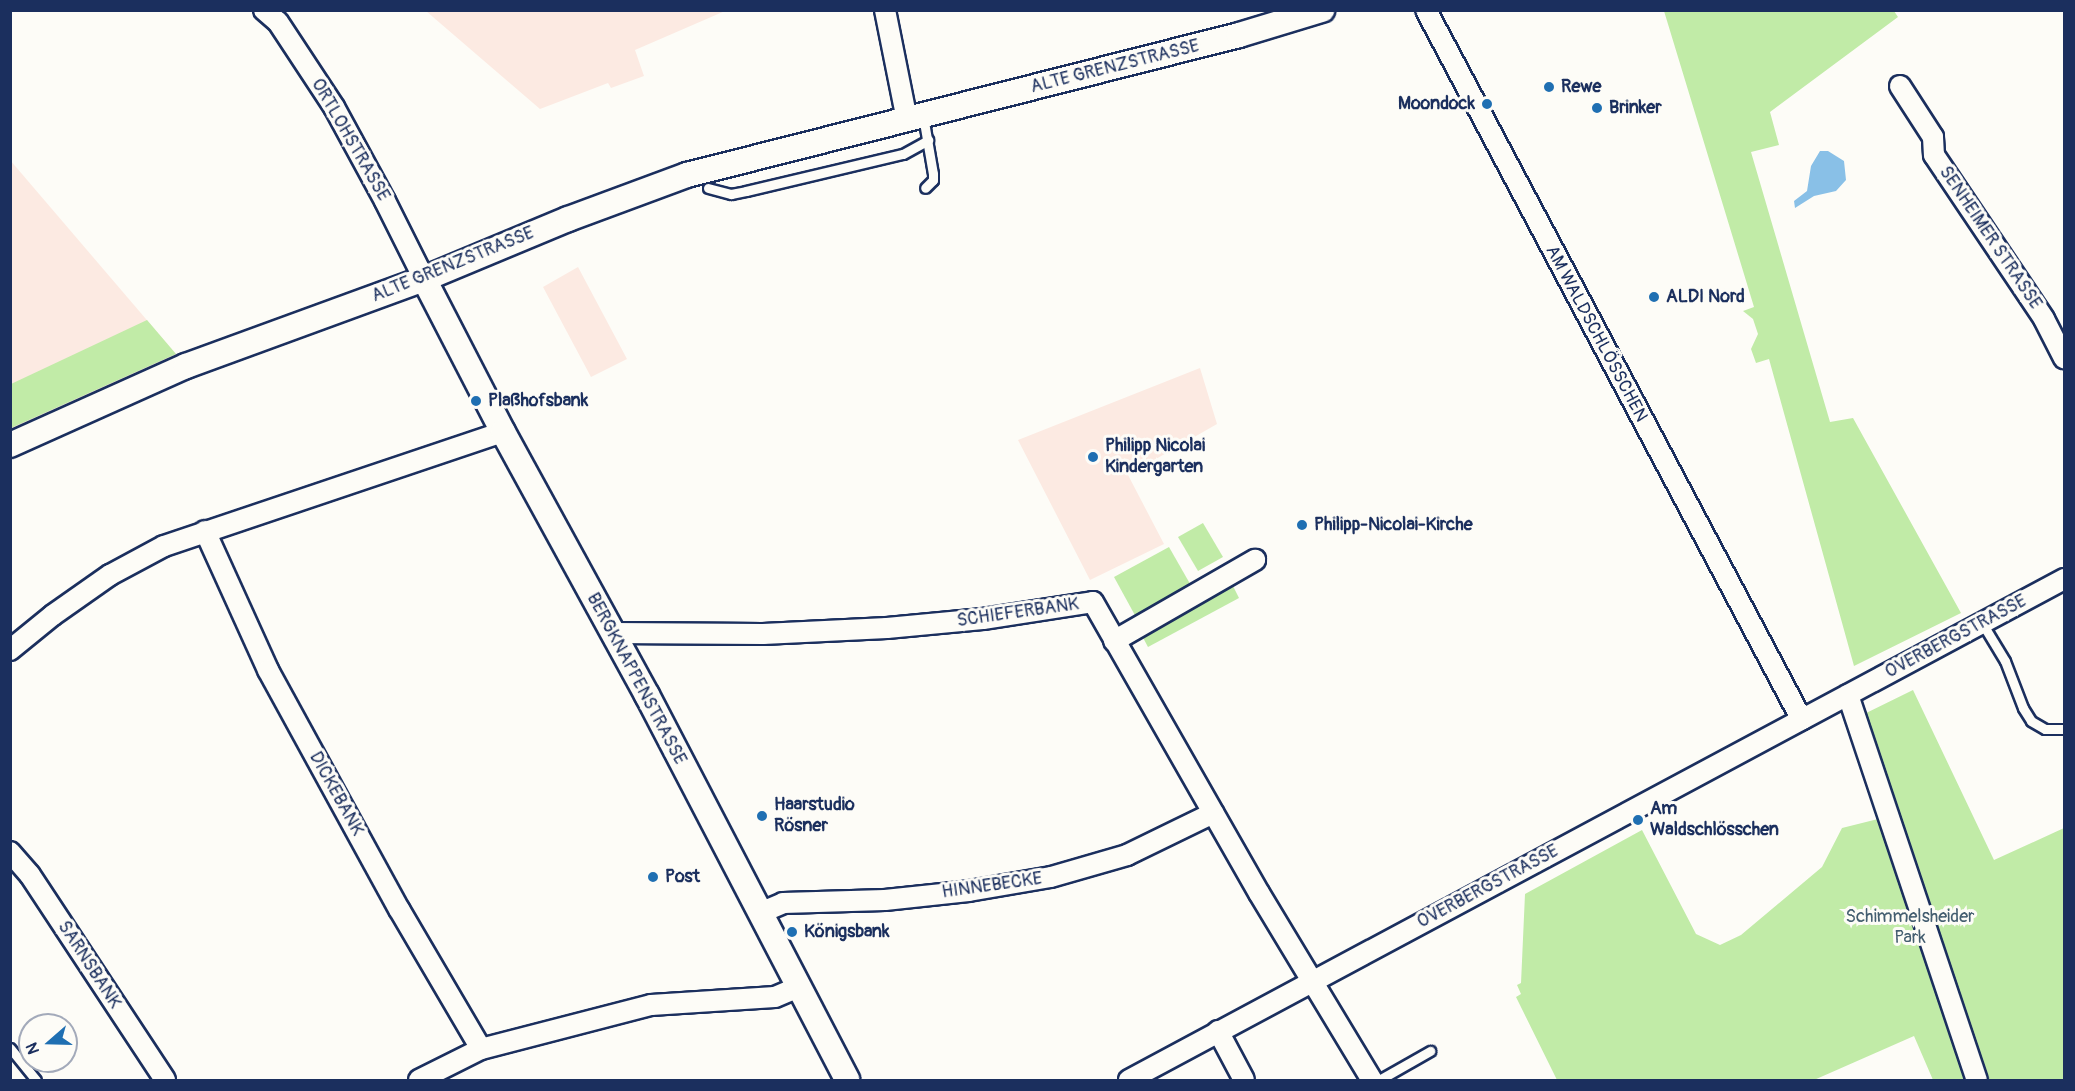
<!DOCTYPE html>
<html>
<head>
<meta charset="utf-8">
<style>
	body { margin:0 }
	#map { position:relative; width:2075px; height:1091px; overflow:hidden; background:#fdfcf7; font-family:Pangolin,sans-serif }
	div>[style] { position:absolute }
	.built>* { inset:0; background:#fceae2 }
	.green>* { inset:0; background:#c1eba7 }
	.water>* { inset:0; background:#89c0e7 }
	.roads { filter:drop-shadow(2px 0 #1b2f5e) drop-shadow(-2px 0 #1b2f5e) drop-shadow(0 2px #1b2f5e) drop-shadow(0 -2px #1b2f5e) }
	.service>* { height:9px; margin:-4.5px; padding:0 4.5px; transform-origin:4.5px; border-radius:4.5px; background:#fdfcf7 }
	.minor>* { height:20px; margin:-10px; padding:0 10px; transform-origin:10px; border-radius:10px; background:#fdfcf7 }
	.tertiary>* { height:24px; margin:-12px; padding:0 12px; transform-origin:12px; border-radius:12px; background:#fdfcf7 }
	.dots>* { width:16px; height:16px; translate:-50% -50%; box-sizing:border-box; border:3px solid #fdfcf7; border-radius:50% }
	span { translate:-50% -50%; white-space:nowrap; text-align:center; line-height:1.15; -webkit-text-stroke:6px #fdfcf7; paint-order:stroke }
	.street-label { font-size:18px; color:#1b2f5e }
	.poi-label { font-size:18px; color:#1b2f5e; font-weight:700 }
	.left { translate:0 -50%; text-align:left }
	.right { translate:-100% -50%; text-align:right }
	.park-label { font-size:18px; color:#445e70 }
	.frame { position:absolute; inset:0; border:12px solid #1b2f5e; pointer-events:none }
	.north { position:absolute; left:18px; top:1013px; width:60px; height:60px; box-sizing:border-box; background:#fdfcf7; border:2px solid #a3aaba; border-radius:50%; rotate:250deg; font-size:16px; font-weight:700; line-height:24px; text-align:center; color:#1b2f5e }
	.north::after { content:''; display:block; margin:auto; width:21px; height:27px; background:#1f6fb2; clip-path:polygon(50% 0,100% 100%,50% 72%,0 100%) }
</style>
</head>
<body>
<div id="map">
	<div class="built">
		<div style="clip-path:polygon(426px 11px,725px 11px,635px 50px,644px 76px,611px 88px,608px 83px,540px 109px)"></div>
		<div style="clip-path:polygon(10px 160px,181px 360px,10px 442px)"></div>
		<div style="clip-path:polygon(578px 267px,627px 359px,591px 377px,543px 287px)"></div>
		<div style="clip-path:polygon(1200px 368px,1217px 424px,1128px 475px,1164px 544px,1090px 580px,1018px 440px)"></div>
	</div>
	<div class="green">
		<div style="clip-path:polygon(1894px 11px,1898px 17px,1770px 112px,1779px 145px,1751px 152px,1830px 422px,1853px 418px,1961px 613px,1854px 666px,1769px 359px,1756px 363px,1751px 349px,1758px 334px,1753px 319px,1743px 311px,1754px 307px,1664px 11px)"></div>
		<div style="clip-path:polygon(147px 320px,176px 354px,11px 428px,11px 384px)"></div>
		<div style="clip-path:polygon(1203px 523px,1223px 557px,1198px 571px,1178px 537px)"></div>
		<div style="clip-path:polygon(1169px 547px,1193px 589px,1137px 619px,1114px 577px)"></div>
		<div style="clip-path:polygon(1231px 582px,1239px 598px,1148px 647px,1140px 632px)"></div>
		<div style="clip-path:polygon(1913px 690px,1994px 860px,2064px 828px,2064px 1080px,1933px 1080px,1914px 1036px,1814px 1080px,1557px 1080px,1516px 997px,1521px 994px,1517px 985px,1521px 983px,1525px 894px,1642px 830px,1696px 934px,1720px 945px,1741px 935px,1822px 867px,1842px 828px,1882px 818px,1856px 718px)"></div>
	</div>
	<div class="water">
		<div style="clip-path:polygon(1820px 151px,1828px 151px,1844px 161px,1846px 180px,1836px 191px,1814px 196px,1795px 208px,1794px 201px,1807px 191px,1811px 166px)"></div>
	</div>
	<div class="roads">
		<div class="service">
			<div style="left:923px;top:116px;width:59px;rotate:80.2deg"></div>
			<div style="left:933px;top:174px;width:6px;rotate:90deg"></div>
			<div style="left:933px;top:180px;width:11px;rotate:135deg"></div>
			<div style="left:708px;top:188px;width:24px;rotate:15deg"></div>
			<div style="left:731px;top:194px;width:15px;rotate:-11deg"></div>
			<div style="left:746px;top:191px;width:161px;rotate:-13.3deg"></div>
			<div style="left:903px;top:154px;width:29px;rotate:-29deg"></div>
			<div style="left:1982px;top:623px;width:44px;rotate:58.8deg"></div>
			<div style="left:2005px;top:661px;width:50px;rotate:69deg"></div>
			<div style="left:2023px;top:708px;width:15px;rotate:58deg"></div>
			<div style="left:2031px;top:721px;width:16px;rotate:30deg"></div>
			<div style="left:2045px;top:729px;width:19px"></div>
			<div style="left:10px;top:1048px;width:41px;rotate:50.9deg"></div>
			<div style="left:1379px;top:1080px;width:59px;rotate:-29.6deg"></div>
		</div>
		<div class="minor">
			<div style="left:264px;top:10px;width:18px;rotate:41deg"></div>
			<div style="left:278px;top:22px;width:102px;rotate:56.6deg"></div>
			<div style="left:334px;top:107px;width:107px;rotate:61.5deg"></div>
			<div style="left:385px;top:201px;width:87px;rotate:63.4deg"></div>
			<div style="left:885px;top:10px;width:112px;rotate:78.7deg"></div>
			<div style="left:1426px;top:10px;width:803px;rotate:62.1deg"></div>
			<div style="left:1900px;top:86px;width:61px;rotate:57.1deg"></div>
			<div style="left:1933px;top:137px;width:18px;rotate:87deg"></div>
			<div style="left:1934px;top:155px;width:197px;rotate:56.1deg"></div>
			<div style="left:2044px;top:319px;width:44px;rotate:62.9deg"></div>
			<div style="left:205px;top:531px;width:153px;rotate:65.6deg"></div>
			<div style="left:268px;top:670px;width:273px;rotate:61.3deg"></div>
			<div style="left:399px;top:909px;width:162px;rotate:59.6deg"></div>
			<div style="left:612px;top:633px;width:151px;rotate:0.4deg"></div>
			<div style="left:763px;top:634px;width:124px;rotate:-2.8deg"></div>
			<div style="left:887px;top:628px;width:96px;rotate:-5.4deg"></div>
			<div style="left:983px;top:619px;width:111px;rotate:-8.8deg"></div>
			<div style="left:1093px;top:602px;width:335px;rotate:60.3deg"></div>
			<div style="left:1259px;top:893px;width:218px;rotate:58.9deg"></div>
			<div style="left:1114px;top:641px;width:163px;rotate:-29.9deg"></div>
			<div style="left:10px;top:650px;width:55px;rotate:-39.1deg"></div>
			<div style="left:53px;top:615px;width:70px;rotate:-35.1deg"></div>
			<div style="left:110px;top:575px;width:61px;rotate:-28.2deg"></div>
			<div style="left:164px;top:546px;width:358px;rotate:-18.6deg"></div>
			<div style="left:1848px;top:695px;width:406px;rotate:71.5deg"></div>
			<div style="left:10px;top:852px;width:30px;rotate:49deg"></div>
			<div style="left:30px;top:875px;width:245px;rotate:56.6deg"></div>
			<div style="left:760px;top:913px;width:25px;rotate:-23deg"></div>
			<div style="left:783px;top:903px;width:102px;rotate:-1.7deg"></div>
			<div style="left:885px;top:900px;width:84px;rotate:-6.1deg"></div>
			<div style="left:969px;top:891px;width:83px;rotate:-9.7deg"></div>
			<div style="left:1051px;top:877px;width:79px;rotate:-16.1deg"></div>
			<div style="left:1127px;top:855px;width:96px;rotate:-26deg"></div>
			<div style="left:1218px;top:1031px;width:55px;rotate:62deg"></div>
			<div style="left:419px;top:1080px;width:69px;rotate:-26.6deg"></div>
			<div style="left:481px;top:1049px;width:176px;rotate:-14.5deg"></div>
			<div style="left:651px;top:1005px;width:124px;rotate:-3.7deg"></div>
			<div style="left:775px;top:997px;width:25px;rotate:-23deg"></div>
			<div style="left:1129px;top:1080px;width:1061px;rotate:-28.18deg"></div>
		</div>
		<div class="tertiary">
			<div style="left:424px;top:279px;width:172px;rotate:62.7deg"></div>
			<div style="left:503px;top:432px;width:300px;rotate:61.3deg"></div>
			<div style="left:647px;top:695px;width:434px;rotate:62.5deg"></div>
			<div style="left:10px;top:445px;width:193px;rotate:-24.2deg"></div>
			<div style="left:186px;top:366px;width:253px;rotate:-20.1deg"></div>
			<div style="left:424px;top:279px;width:156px;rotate:-22.6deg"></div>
			<div style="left:568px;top:219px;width:127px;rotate:-20.3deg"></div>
			<div style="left:687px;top:175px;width:569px;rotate:-14.23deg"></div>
			<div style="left:1239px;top:35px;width:87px;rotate:-16.8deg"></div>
		</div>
	</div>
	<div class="dots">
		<div style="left:1549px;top:87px;background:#1f6fb2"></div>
		<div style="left:1487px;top:104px;background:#1f6fb2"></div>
		<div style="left:1597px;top:108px;background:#1f6fb2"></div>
		<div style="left:1654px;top:297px;background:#1f6fb2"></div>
		<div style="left:476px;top:401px;background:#1f6fb2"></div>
		<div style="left:1093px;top:457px;background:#1f6fb2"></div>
		<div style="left:1302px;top:525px;background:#1f6fb2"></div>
		<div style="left:762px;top:816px;background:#1f6fb2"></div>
		<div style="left:1638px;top:820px;background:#1f6fb2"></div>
		<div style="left:653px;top:877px;background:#1f6fb2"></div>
		<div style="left:792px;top:932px;background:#1f6fb2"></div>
	</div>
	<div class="street-label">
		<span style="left:1115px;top:67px;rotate:-14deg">ALTE GRENZSTRASSE</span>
		<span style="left:350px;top:140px;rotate:60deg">ORTLOHSTRASSE</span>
		<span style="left:1990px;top:238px;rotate:56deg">SENHEIMER STRASSE</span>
		<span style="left:453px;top:265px;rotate:-22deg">ALTE GRENZSTRASSE</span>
		<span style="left:1596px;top:334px;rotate:62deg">AM WALDSCHLÖSSCHEN</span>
		<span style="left:1018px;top:613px;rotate:-8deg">SCHIEFERBANK</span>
		<span style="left:1956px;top:637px;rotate:-28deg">OVERBERGSTRASSE</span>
		<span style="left:636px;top:679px;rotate:62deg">BERGKNAPPENSTRASSE</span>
		<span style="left:336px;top:794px;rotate:61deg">DICKEBANK</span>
		<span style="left:992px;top:886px;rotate:-8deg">HINNEBECKE</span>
		<span style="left:1488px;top:887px;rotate:-28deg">OVERBERGSTRASSE</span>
		<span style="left:89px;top:965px;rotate:57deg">SARNSBANK</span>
	</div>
	<div class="poi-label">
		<span class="left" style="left:1561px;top:87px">Rewe</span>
		<span class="right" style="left:1475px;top:104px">Moondock</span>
		<span class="left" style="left:1609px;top:108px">Brinker</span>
		<span class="left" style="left:1666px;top:297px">ALDI Nord</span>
		<span class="left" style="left:488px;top:401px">Plaßhofsbank</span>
		<span class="left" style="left:1105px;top:457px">Philipp Nicolai<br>Kindergarten</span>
		<span class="left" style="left:1314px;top:525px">Philipp-Nicolai-Kirche</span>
		<span class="left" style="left:774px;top:816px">Haarstudio<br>Rösner</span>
		<span class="left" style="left:1650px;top:820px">Am<br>Waldschlösschen</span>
		<span class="left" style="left:665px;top:877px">Post</span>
		<span class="left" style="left:804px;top:932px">Königsbank</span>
	</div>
	<div class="park-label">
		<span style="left:1910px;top:928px">Schimmelsheider<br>Park</span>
	</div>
	<div class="frame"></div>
	<div class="north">N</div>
</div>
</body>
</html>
